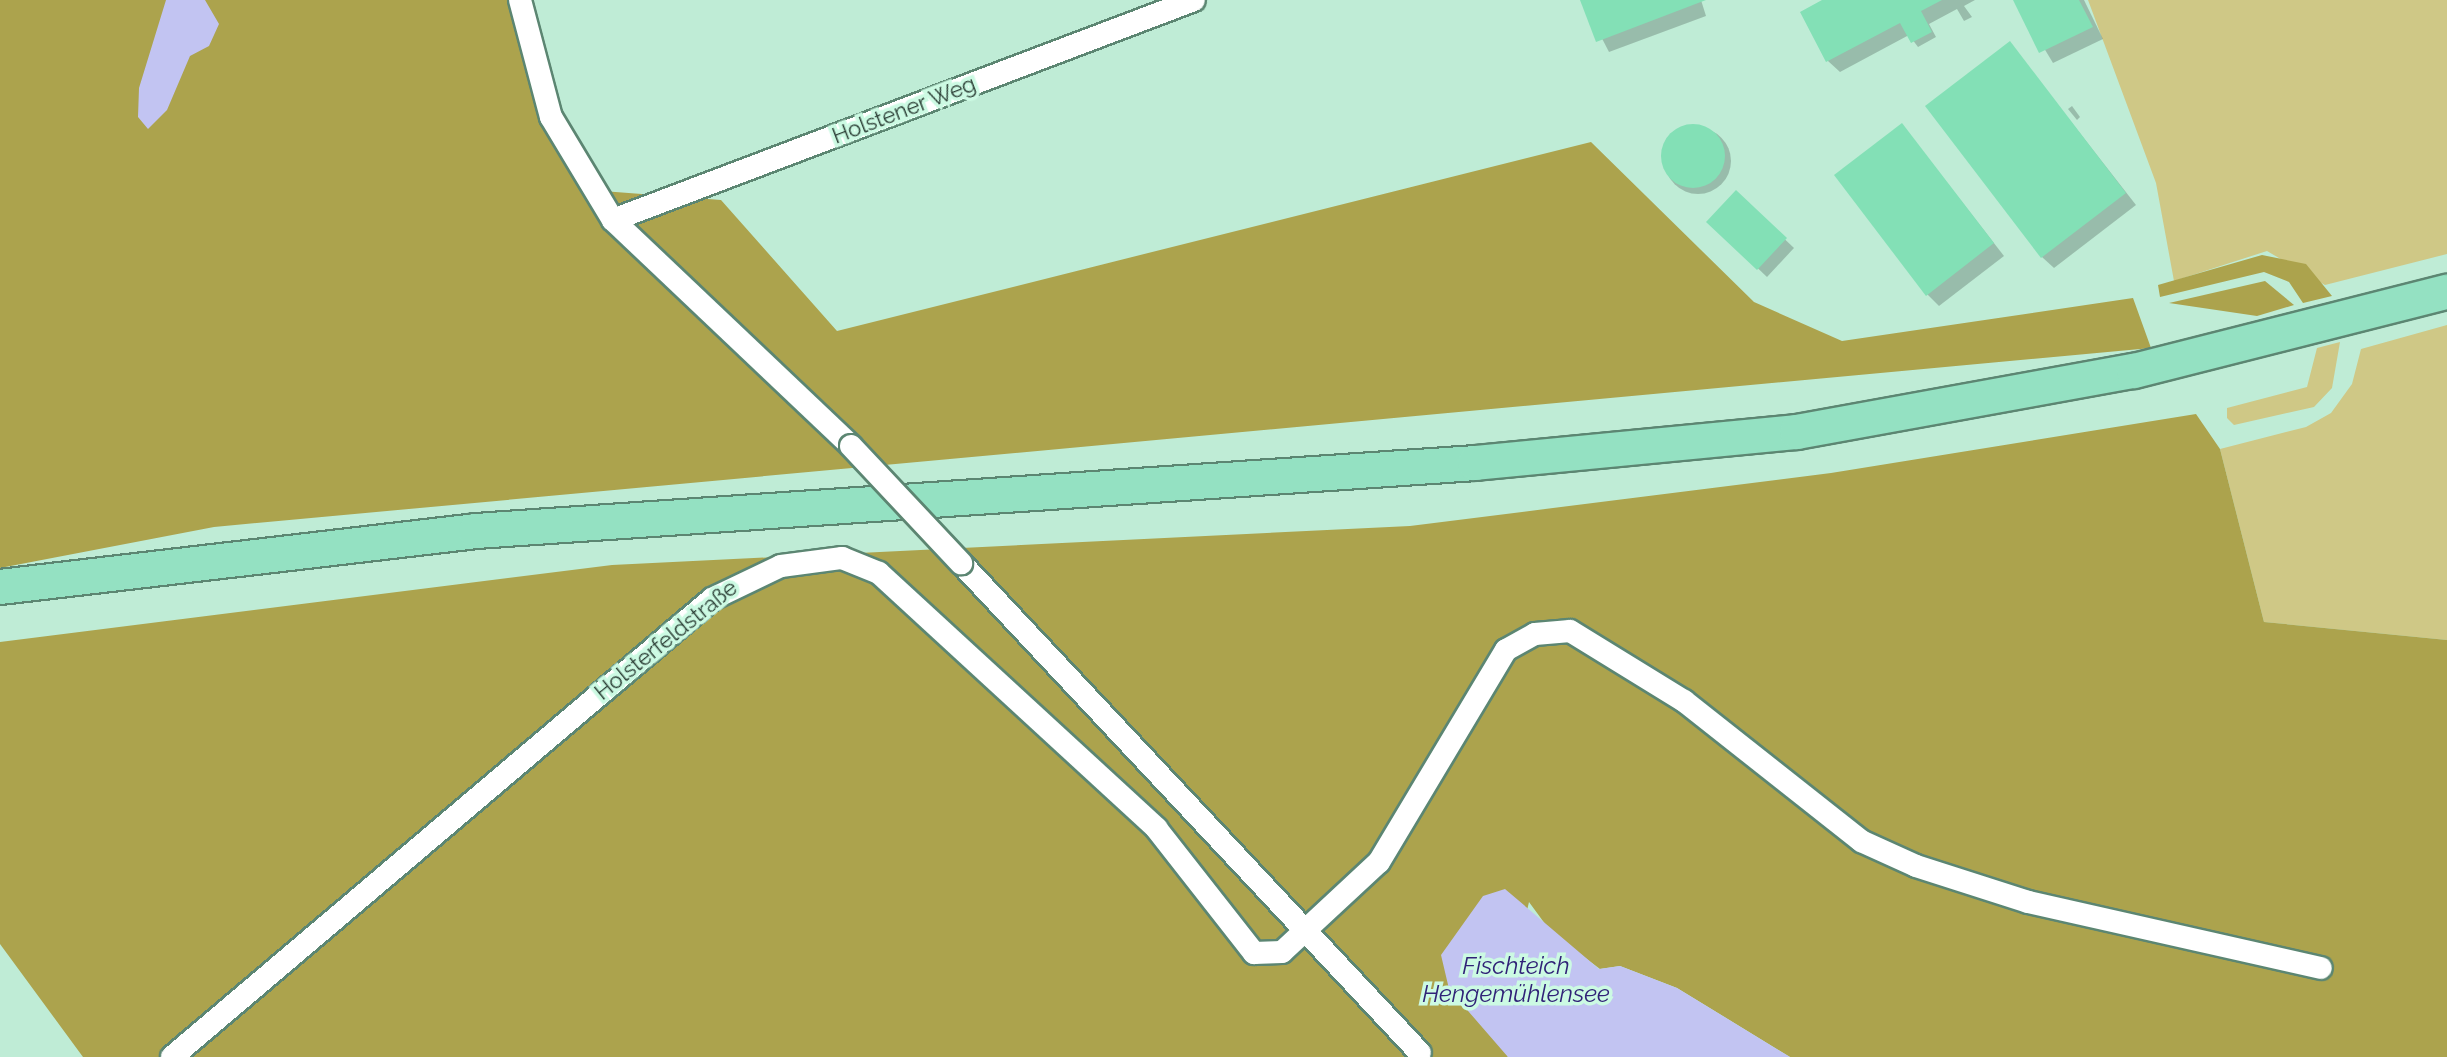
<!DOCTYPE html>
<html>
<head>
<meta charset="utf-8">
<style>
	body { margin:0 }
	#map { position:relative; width:2447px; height:1057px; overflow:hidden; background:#bfecd6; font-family:Raleway,sans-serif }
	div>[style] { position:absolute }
	.green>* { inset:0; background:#cfc886 }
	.forest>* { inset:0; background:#aca34d }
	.water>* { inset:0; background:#c2c4f2 }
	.shadow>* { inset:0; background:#0003 }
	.round { border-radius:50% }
	.building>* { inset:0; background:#83e0b6 }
	.roads { filter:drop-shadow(2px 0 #5c8672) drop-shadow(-2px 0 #5c8672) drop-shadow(0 2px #5c8672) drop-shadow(0 -2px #5c8672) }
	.street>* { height:22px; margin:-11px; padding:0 11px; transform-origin:11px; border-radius:11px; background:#fff }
	.primary>* { height:34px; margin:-17px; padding:0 17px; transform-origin:17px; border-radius:17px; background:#94e1c2 }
	.bridges { filter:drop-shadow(2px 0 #5c8672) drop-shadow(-2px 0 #5c8672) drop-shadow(0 2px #5c8672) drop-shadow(0 -2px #5c8672) }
	.street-bridge>* { height:22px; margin:-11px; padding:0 11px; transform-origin:11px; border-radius:11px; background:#fff }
	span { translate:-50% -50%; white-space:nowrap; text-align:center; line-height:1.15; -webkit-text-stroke:7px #ccfae3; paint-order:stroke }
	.street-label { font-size:22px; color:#2b3e35 }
	.water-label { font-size:24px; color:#302277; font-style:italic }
</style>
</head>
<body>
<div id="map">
	<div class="green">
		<div style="clip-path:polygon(2088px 0,2447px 0,2447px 254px,2325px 285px,2267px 251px,2174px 281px,2156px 183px)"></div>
		<div style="clip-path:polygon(2447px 325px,2447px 640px,2264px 622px,2220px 449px,2306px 427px,2331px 413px,2352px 384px,2361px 349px)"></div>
		<div style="clip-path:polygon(2340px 342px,2332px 388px,2314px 407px,2234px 425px,2227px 418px,2227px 408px,2307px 387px,2317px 348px)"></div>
	</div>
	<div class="forest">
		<div style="clip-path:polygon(0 0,517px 0,589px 190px,721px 200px,837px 331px,1591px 142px,1754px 302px,1842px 341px,2133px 298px,2151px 348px,214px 527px,0 568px)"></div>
		<div style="clip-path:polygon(2262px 255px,2306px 264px,2332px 296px,2303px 303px,2289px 282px,2264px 272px,2160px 297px,2158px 285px)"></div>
		<div style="clip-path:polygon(2265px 281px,2294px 305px,2257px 316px,2169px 303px)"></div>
		<div style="clip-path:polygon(2196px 414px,2220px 449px,2264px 622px,2447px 640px,2447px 1057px,1790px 1057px,1677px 988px,1620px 966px,1600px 969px,1551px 932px,1529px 902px,1497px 1037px,1508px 1057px,83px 1057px,0 944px,0 642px,612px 565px,1410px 526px,1831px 473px)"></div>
	</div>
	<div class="water">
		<div style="clip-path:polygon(166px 0,205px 0,219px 24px,209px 46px,190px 56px,167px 110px,148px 129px,138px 117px,139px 88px)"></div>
		<div style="clip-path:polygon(1505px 889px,1599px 969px,1620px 966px,1677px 988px,1790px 1057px,1508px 1057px,1449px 989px,1441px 955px,1483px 896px)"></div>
	</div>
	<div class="shadow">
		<div style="clip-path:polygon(1582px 0,1701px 0,1706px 16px,1609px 52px)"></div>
		<div style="clip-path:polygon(1826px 0,1975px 0,1964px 6px,1972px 17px,1964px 21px,1957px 9px,1929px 24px,1936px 37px,1918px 47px,1909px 35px,1840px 72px,1828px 61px)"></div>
		<div style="clip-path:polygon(2015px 0,2084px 0,2103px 39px,2053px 63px)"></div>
		<div style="clip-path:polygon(2010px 44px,2136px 205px,2054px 268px,2042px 257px)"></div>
		<div style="clip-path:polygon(2072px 106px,2080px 117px,2077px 120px,2068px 109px)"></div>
		<div style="clip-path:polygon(1902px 125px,2004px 256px,1939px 306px,1927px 294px)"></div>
		<div class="round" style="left:1665px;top:128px;width:66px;height:66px"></div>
		<div style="clip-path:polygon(1736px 193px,1794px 248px,1767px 277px,1709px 222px)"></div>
	</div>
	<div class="building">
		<div style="clip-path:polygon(1580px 0,1706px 0,1596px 42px)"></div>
		<div style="clip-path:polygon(1822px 0,1942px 0,1921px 11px,1932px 32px,1911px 43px,1900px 23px,1826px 62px,1800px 12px)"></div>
		<div style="clip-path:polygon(2013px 0,2079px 0,2093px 27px,2039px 53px)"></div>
		<div style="clip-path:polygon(2010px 41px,2126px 193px,2041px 258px,1925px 106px)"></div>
		<div style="clip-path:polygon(1902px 123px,1994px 243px,1926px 296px,1834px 175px)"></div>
		<div class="round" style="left:1661px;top:124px;width:64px;height:64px"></div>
		<div style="clip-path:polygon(1736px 190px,1787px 238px,1757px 270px,1706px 222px)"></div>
	</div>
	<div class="roads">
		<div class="street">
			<div style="left:520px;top:0;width:121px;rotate:75.2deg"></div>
			<div style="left:551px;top:117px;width:120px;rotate:59deg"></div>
			<div style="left:613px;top:220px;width:328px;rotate:43.5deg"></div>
			<div style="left:613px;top:220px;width:621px;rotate:-20.74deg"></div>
			<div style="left:961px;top:563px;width:671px;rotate:46.87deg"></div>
			<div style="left:172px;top:1057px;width:708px;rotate:-40.3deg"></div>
			<div style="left:712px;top:599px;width:76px;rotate:-25.6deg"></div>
			<div style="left:781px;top:566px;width:62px;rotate:-7.5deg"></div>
			<div style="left:842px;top:558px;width:40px;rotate:22deg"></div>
			<div style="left:879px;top:573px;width:377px;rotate:42.6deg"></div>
			<div style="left:1156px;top:828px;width:159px;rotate:51.9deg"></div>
			<div style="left:1254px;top:953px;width:28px;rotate:-2deg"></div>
			<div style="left:1282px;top:952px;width:132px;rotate:-42.9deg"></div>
			<div style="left:1379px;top:862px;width:247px;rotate:-59.1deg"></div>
			<div style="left:1506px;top:650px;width:33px;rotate:-29deg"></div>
			<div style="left:1535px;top:634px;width:35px;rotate:-5deg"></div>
			<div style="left:1570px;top:631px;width:134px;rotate:31.6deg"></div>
			<div style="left:1684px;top:701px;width:226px;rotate:38.3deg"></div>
			<div style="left:1861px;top:841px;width:60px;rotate:24.4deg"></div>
			<div style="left:1916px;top:866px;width:118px;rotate:17.8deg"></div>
			<div style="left:2028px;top:902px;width:300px;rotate:12.7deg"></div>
		</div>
		<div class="primary">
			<div style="left:0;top:587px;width:479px;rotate:-6.7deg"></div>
			<div style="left:476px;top:531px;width:1001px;rotate:-3.89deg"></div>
			<div style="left:1475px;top:463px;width:323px;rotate:-5.5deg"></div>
			<div style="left:1797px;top:432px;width:342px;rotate:-10.3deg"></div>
			<div style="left:2134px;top:371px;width:323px;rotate:-14.2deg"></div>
		</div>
	</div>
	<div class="bridges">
		<div class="street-bridge">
			<div style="left:851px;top:446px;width:161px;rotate:46.8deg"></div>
		</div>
	</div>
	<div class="street-label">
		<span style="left:904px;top:110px;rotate:-21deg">Holstener Weg</span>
		<span style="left:666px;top:640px;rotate:-39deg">Holsterfeldstraße</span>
	</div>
	<div class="water-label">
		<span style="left:1516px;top:980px">Fischteich<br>Hengemühlensee</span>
	</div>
</div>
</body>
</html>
